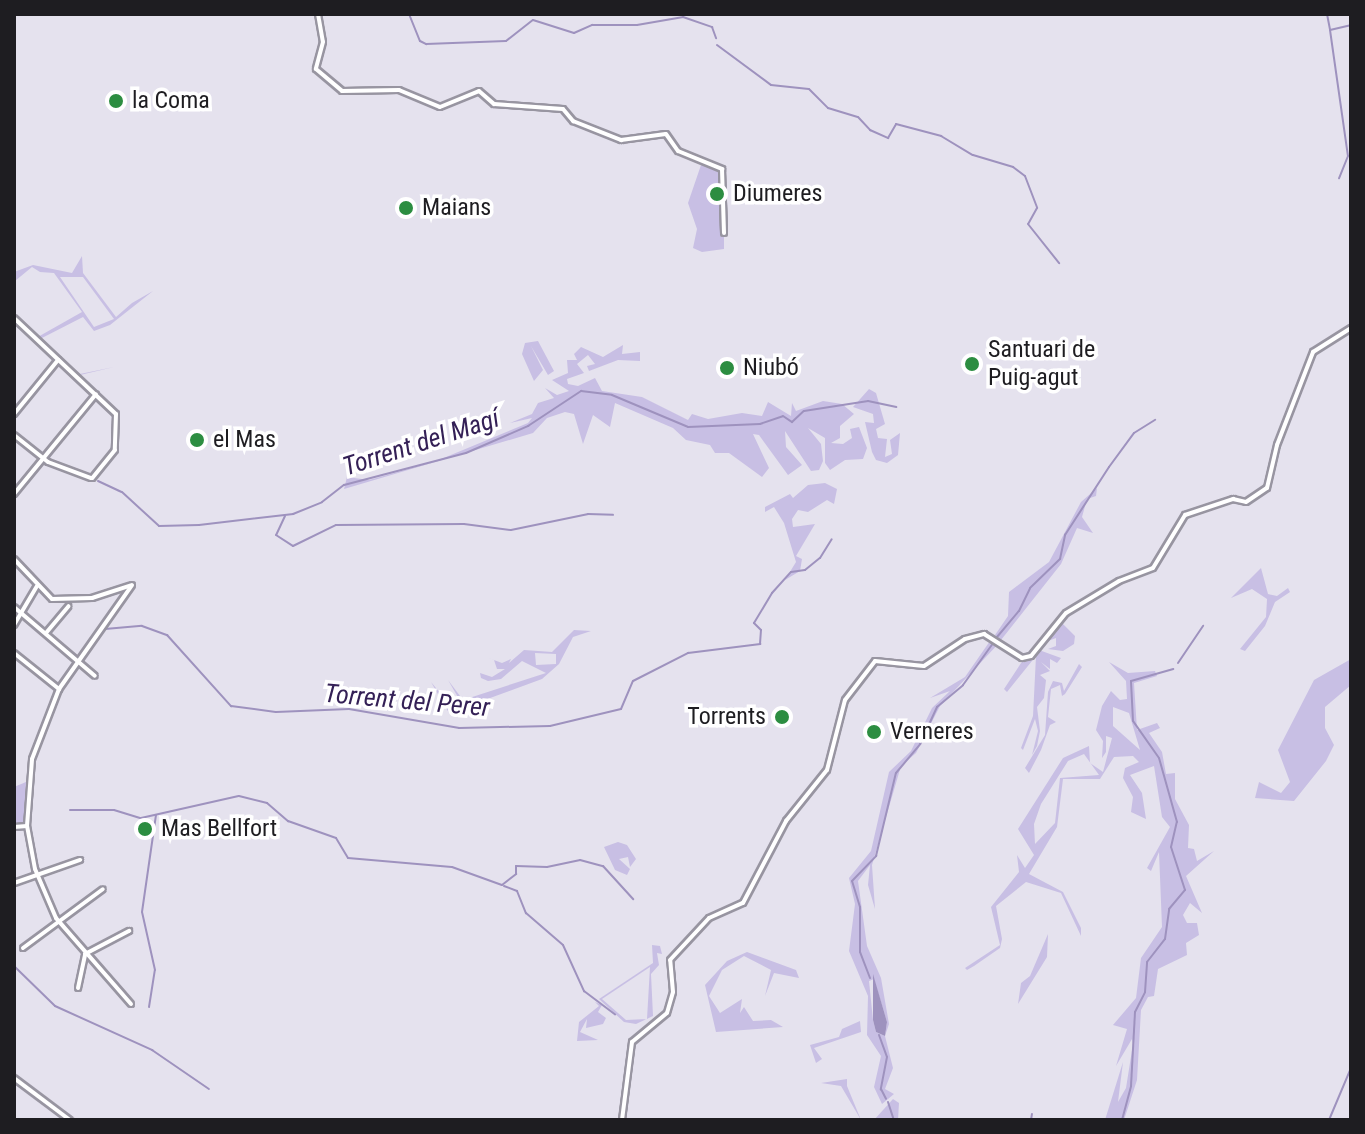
<!DOCTYPE html>
<html>
<head>
<meta charset="utf-8">
<style>
	body { margin:0 }
	#map { position:relative; width:1365px; height:1134px; overflow:hidden; background:#e5e2ee; font-family:"Roboto Condensed",sans-serif }
	div>[style] { position:absolute }
	.green>* { inset:0; background:#c8bfe4 }
	.water>* { inset:0; background:#9e92be }
	.stream>* { height:2px; margin:-1px; padding:0 1px; transform-origin:1px; border-radius:1px; background:#9e92be }
	.roads { filter:drop-shadow(2px 0 #9895a1) drop-shadow(-2px 0 #9895a1) drop-shadow(0 2px #9895a1) drop-shadow(0 -2px #9895a1) }
	.minor>* { height:4px; margin:-2px; padding:0 2px; transform-origin:2px; border-radius:2px; background:#fff }
	.dots>* { width:22px; height:22px; translate:-50% -50%; box-sizing:border-box; border:4px solid #fff; border-radius:50% }
	span { translate:-50% -50%; white-space:nowrap; text-align:center; line-height:1.15; -webkit-text-stroke:7px #fff; paint-order:stroke }
	.poi-label { font-size:24px; color:#1e1d21 }
	.left { translate:0 -50%; text-align:left }
	.right { translate:-100% -50%; text-align:right }
	.water-label { font-size:26px; color:#342056; font-style:italic }
	.frame { position:absolute; inset:0; border:16px solid #1e1d21; pointer-events:none }
</style>
</head>
<body>
<div id="map">
	<div class="green">
		<div style="clip-path:polygon(701px 165px,719px 169px,724px 180px,724px 249px,702px 252px,693px 248px,697px 229px,688px 203px)"></div>
		<div style="clip-path:polygon(evenodd,82px 256px,83px 273px,116px 317px,132px 303px,153px 291px,110px 325px,94px 331px,83px 317px,40px 339px,80px 374px,114px 367px,80px 375px,36px 338px,82px 312px,54px 273px,40px 272px,32px 267px,15px 281px,14px 272px,33px 265px,72px 273px,82px 256px,60px 277px,83px 277px,114px 319px,94px 327px,60px 277px)"></div>
		<div style="clip-path:polygon(538px 341px,554px 371px,548px 375px,531px 346px,543px 370px,534px 381px,522px 354px,525px 343px)"></div>
		<div style="clip-path:polygon(623px 345px,622px 354px,640px 352px,640px 361px,618px 360px,589px 371px,587px 366px,595px 364px,588px 355px,577px 364px,584px 373px,567px 379px,568px 384px,578px 386px,595px 378px,602px 391px,642px 397px,688px 420px,692px 414px,708px 419px,742px 413px,762px 416px,768px 402px,791px 416px,792px 403px,796px 411px,823px 401px,842px 404px,854px 414px,840px 426px,840px 438px,831px 443px,843px 444px,852px 438px,850px 429px,859px 427px,867px 448px,863px 459px,845px 460px,830px 470px,825px 463px,825px 438px,808px 428px,821px 444px,823px 461px,819px 470px,811px 471px,785px 431px,786px 447px,802px 465px,788px 475px,759px 435px,753px 434px,769px 468px,762px 477px,729px 453px,715px 453px,710px 445px,686px 440px,673px 428px,615px 403px,610px 427px,593px 415px,583px 444px,574px 414px,565px 412px,547px 418px,533px 433px,344px 489px,347px 477px,369px 480px,434px 462px,528px 423px,532px 418px,510px 423px,532px 414px,538px 403px,554px 398px,545px 388px,557px 395px,569px 391px,552px 380px,568px 373px,567px 360px,577px 360px,574px 354px,581px 347px,603px 357px)"></div>
		<div style="clip-path:polygon(869px 389px,876px 393px,885px 424px,876px 429px,878px 438px,887px 439px,885px 457px,892px 454px,890px 440px,900px 433px,898px 455px,887px 463px,876px 460px,872px 452px,865px 422px,874px 423px,873px 414px,853px 407px)"></div>
		<div style="clip-path:polygon(825px 483px,837px 489px,834px 504px,827px 500px,808px 512px,798px 510px,792px 519px,793px 527px,815px 524px,796px 556px,802px 559px,800px 571px,785px 580px,796px 562px,784px 523px,774px 507px,765px 512px,765px 507px,790px 494px,793px 498px,808px 485px)"></div>
		<div style="clip-path:polygon(1097px 488px,1096px 496px,1087px 499px,1082px 517px,1093px 533px,1077px 528px,1061px 564px,1001px 640px,995px 635px,1008px 616px,1009px 592px,1049px 562px,1081px 502px)"></div>
		<div style="clip-path:polygon(1261px 568px,1268px 594px,1277px 596px,1288px 588px,1290px 592px,1275px 602px,1265px 626px,1245px 651px,1240px 649px,1266px 617px,1267px 599px,1252px 589px,1231px 598px)"></div>
		<div style="clip-path:polygon(1060px 621px,1075px 636px,1074px 644px,1063px 651px,1048px 649px,1056px 646px,1056px 638px,1048px 641px)"></div>
		<div style="clip-path:polygon(evenodd,574px 630px,591px 631px,573px 637px,559px 664px,542px 679px,449px 713px,431px 682px,454px 710px,459px 699px,448px 680px,463px 700px,546px 673px,522px 661px,501px 679px,488px 681px,481px 678px,480px 673px,492px 677px,505px 669px,497px 669px,494px 660px,483px 656px,502px 663px,511px 659px,509px 663px,524px 650px,552px 652px,574px 630px,535px 653px,556px 654px,556px 664px,536px 665px,535px 653px)"></div>
		<div style="clip-path:polygon(evenodd,985px 635px,971px 640px,987px 635px,1000px 642px,940px 706px,916px 753px,901px 766px,872px 865px,875px 909px,868px 885px,870px 865px,858px 881px,867px 946px,881px 978px,889px 1024px,885px 1036px,893px 1068px,885px 1089px,894px 1094px,882px 1104px,874px 1087px,881px 1056px,867px 1035px,868px 996px,849px 951px,855px 904px,849px 878px,871px 851px,889px 772px,911px 751px,932px 708px,950px 691px,930px 698px,965px 677px,990px 641px,985px 635px,874px 979px,887px 1022px,885px 1036px,876px 1032px,873px 1020px,869px 981px,874px 979px)"></div>
		<div style="clip-path:polygon(1039px 650px,1061px 658px,1057px 663px,1050px 659px,1050px 669px,1041px 662px,1050px 671px,1040px 675px,1046px 680px,1044px 698px,1037px 707px,1040px 731px,1037px 746px,1032px 755px,1038px 731px,1035px 719px,1023px 750px,1021px 748px,1033px 716px,1036px 656px,1007px 692px,1004px 689px,1023px 660px)"></div>
		<div style="clip-path:polygon(1351px 659px,1351px 685px,1325px 707px,1325px 728px,1334px 745px,1326px 761px,1294px 801px,1255px 798px,1259px 782px,1281px 793px,1290px 782px,1278px 750px,1314px 680px)"></div>
		<div style="clip-path:polygon(evenodd,1109px 662px,1128px 673px,1155px 671px,1157px 676px,1134px 683px,1137px 730px,1157px 723px,1160px 728px,1149px 733px,1162px 752px,1166px 774px,1175px 773px,1175px 799px,1189px 825px,1188px 848px,1194px 849px,1197px 861px,1214px 851px,1186px 876px,1202px 913px,1190px 903px,1183px 915px,1187px 923px,1197px 923px,1199px 935px,1186px 943px,1187px 955px,1158px 969px,1154px 996px,1148px 997px,1141px 1010px,1137px 1080px,1124px 1120px,1105px 1120px,1123px 1062px,1118px 1102px,1126px 1088px,1133px 1044px,1132px 1039px,1116px 1066px,1127px 1029px,1113px 1025px,1136px 998px,1141px 958px,1162px 927px,1159px 852px,1151px 871px,1147px 868px,1170px 827px,1162px 817px,1154px 766px,1130px 775px,1142px 793px,1146px 819px,1131px 812px,1133px 797px,1123px 778px,1125px 768px,1139px 762px,1133px 756px,1114px 757px,1100px 779px,1063px 779px,1057px 827px,1029px 874px,1063px 892px,1081px 928px,1081px 936px,1061px 893px,1026px 882px,996px 906px,1002px 939px,1000px 948px,974px 966px,967px 970px,965px 968px,1000px 945px,991px 907px,1019px 872px,1017px 855px,1025px 868px,1034px 855px,1018px 829px,1063px 758px,1089px 746px,1090px 763px,1103px 772px,1112px 738px,1106px 736px,1106px 752px,1102px 758px,1103px 741px,1096px 730px,1102px 706px,1111px 691px,1120px 700px,1127px 699px,1126px 681px,1109px 662px,1113px 707px,1129px 713px,1140px 750px,1113px 726px,1113px 707px,1109px 662px,1084px 754px,1099px 775px,1060px 778px,1055px 823px,1035px 844px,1034px 824px,1041px 804px,1068px 761px,1084px 754px)"></div>
		<div style="clip-path:polygon(1079px 664px,1082px 667px,1065px 694px,1062px 696px,1060px 685px,1051px 689px,1048px 717px,1056px 722px,1050px 725px,1041px 750px,1029px 773px,1025px 768px,1045px 735px,1048px 692px,1053px 681px,1062px 683px,1064px 691px)"></div>
		<div style="clip-path:polygon(26px 782px,25px 823px,14px 824px,14px 787px)"></div>
		<div style="clip-path:polygon(618px 842px,627px 845px,636px 859px,630px 867px,628px 857px,619px 859px,630px 869px,627px 875px,615px 870px,604px 847px)"></div>
		<div style="clip-path:polygon(1048px 934px,1047px 957px,1018px 1004px,1021px 983px,1030px 976px)"></div>
		<div style="clip-path:polygon(evenodd,652px 945px,660px 946px,662px 954px,657px 953px,659px 965px,651px 974px,653px 1016px,636px 1024px,624px 1022px,599px 999px,653px 963px,652px 945px,650px 967px,647px 1019px,626px 1020px,602px 999px,650px 967px)"></div>
		<div style="clip-path:polygon(747px 952px,796px 970px,799px 978px,774px 973px,765px 996px,771px 970px,744px 956px,722px 970px,709px 996px,720px 1013px,742px 999px,740px 1013px,744px 1007px,753px 1021px,771px 1020px,783px 1027px,716px 1032px,705px 985px,727px 961px)"></div>
		<div style="clip-path:polygon(595px 1002px,602px 1005px,598px 1012px,606px 1018px,603px 1024px,586px 1028px,587px 1019px,580px 1032px,598px 1040px,577px 1041px,579px 1022px,599px 1006px)"></div>
		<div style="clip-path:polygon(860px 1021px,861px 1032px,814px 1048px,822px 1059px,816px 1063px,810px 1045px,839px 1037px,842px 1029px)"></div>
		<div style="clip-path:polygon(847px 1079px,847px 1086px,861px 1120px,841px 1086px,821px 1083px)"></div>
		<div style="clip-path:polygon(893px 1099px,899px 1103px,898px 1120px,874px 1120px)"></div>
	</div>
	<div class="water">
		<div style="clip-path:polygon(873px 974px,887px 1022px,885px 1036px,876px 1032px,873px 1020px)"></div>
	</div>
	<div class="stream">
		<div style="left:409px;top:14px;width:29px;rotate:68deg"></div>
		<div style="left:420px;top:41px;width:7px;rotate:27deg"></div>
		<div style="left:426px;top:44px;width:80px;rotate:-2.1deg"></div>
		<div style="left:506px;top:41px;width:34px;rotate:-38deg"></div>
		<div style="left:533px;top:20px;width:43px;rotate:17.6deg"></div>
		<div style="left:574px;top:33px;width:20px;rotate:-24deg"></div>
		<div style="left:592px;top:25px;width:45px"></div>
		<div style="left:637px;top:25px;width:47px;rotate:-9.9deg"></div>
		<div style="left:683px;top:17px;width:31px;rotate:19deg"></div>
		<div style="left:712px;top:27px;width:12px;rotate:70deg"></div>
		<div style="left:1327px;top:14px;width:16px;rotate:79deg"></div>
		<div style="left:1330px;top:30px;width:22px;rotate:-13deg"></div>
		<div style="left:1330px;top:30px;width:127px;rotate:81.9deg"></div>
		<div style="left:1348px;top:156px;width:24px;rotate:112deg"></div>
		<div style="left:717px;top:45px;width:67px;rotate:36.5deg"></div>
		<div style="left:771px;top:85px;width:38px;rotate:6deg"></div>
		<div style="left:809px;top:89px;width:27px;rotate:45deg"></div>
		<div style="left:828px;top:108px;width:31px;rotate:17deg"></div>
		<div style="left:858px;top:117px;width:18px;rotate:47deg"></div>
		<div style="left:870px;top:130px;width:20px;rotate:24deg"></div>
		<div style="left:888px;top:138px;width:16px;rotate:-60deg"></div>
		<div style="left:896px;top:124px;width:47px;rotate:14.9deg"></div>
		<div style="left:941px;top:136px;width:37px;rotate:31deg"></div>
		<div style="left:973px;top:155px;width:42px;rotate:16.7deg"></div>
		<div style="left:1013px;top:167px;width:15px;rotate:37deg"></div>
		<div style="left:1025px;top:176px;width:34px;rotate:69deg"></div>
		<div style="left:1037px;top:208px;width:18px;rotate:119deg"></div>
		<div style="left:1028px;top:224px;width:50px;rotate:51.5deg"></div>
		<div style="left:98px;top:481px;width:26px;rotate:25deg"></div>
		<div style="left:122px;top:492px;width:50px;rotate:42.6deg"></div>
		<div style="left:159px;top:526px;width:40px;rotate:-1.4deg"></div>
		<div style="left:199px;top:525px;width:95px;rotate:-6.7deg"></div>
		<div style="left:293px;top:514px;width:31px;rotate:-22deg"></div>
		<div style="left:322px;top:502px;width:28px;rotate:-38deg"></div>
		<div style="left:344px;top:485px;width:126px;rotate:-14.7deg"></div>
		<div style="left:466px;top:453px;width:68px;rotate:-23.5deg"></div>
		<div style="left:528px;top:426px;width:64px;rotate:-33.4deg"></div>
		<div style="left:581px;top:391px;width:31px;rotate:7deg"></div>
		<div style="left:612px;top:395px;width:82px;rotate:22.8deg"></div>
		<div style="left:688px;top:427px;width:72px;rotate:-2.4deg"></div>
		<div style="left:760px;top:424px;width:24px;rotate:-19deg"></div>
		<div style="left:783px;top:416px;width:11px;rotate:34deg"></div>
		<div style="left:792px;top:422px;width:16px;rotate:-43deg"></div>
		<div style="left:804px;top:411px;width:65px;rotate:-8.9deg"></div>
		<div style="left:868px;top:401px;width:29px;rotate:12deg"></div>
		<div style="left:285px;top:516px;width:21px;rotate:115deg"></div>
		<div style="left:276px;top:535px;width:20px;rotate:33deg"></div>
		<div style="left:293px;top:546px;width:48px;rotate:-26deg"></div>
		<div style="left:336px;top:525px;width:128px;rotate:-0.4deg"></div>
		<div style="left:464px;top:524px;width:47px;rotate:7.3deg"></div>
		<div style="left:511px;top:530px;width:79px;rotate:-11.7deg"></div>
		<div style="left:588px;top:514px;width:25px;rotate:2deg"></div>
		<div style="left:105px;top:629px;width:37px;rotate:-5deg"></div>
		<div style="left:142px;top:626px;width:27px;rotate:20deg"></div>
		<div style="left:167px;top:635px;width:96px;rotate:48deg"></div>
		<div style="left:231px;top:706px;width:45px;rotate:7.6deg"></div>
		<div style="left:276px;top:712px;width:73px;rotate:-2.4deg"></div>
		<div style="left:349px;top:709px;width:112px;rotate:9.8deg"></div>
		<div style="left:459px;top:728px;width:91px;rotate:-1.3deg"></div>
		<div style="left:550px;top:726px;width:73px;rotate:-13.5deg"></div>
		<div style="left:621px;top:709px;width:30px;rotate:-67deg"></div>
		<div style="left:633px;top:681px;width:62px;rotate:-27deg"></div>
		<div style="left:688px;top:653px;width:73px;rotate:-7.1deg"></div>
		<div style="left:760px;top:644px;width:14px;rotate:-86deg"></div>
		<div style="left:761px;top:630px;width:10px;rotate:-135deg"></div>
		<div style="left:754px;top:623px;width:35px;rotate:-59deg"></div>
		<div style="left:772px;top:593px;width:28px;rotate:-48deg"></div>
		<div style="left:791px;top:572px;width:14px;rotate:-8deg"></div>
		<div style="left:805px;top:570px;width:19px;rotate:-39deg"></div>
		<div style="left:820px;top:558px;width:22px;rotate:-58deg"></div>
		<div style="left:997px;top:637px;width:34px;rotate:-50deg"></div>
		<div style="left:1019px;top:611px;width:25px;rotate:-64deg"></div>
		<div style="left:1030px;top:588px;width:42px;rotate:-44deg"></div>
		<div style="left:1060px;top:559px;width:25px;rotate:-78deg"></div>
		<div style="left:1065px;top:535px;width:81px;rotate:-57.1deg"></div>
		<div style="left:1109px;top:467px;width:42px;rotate:-53.7deg"></div>
		<div style="left:1134px;top:433px;width:25px;rotate:-32deg"></div>
		<div style="left:1178px;top:663px;width:45px;rotate:-56deg"></div>
		<div style="left:70px;top:810px;width:44px"></div>
		<div style="left:114px;top:810px;width:28px;rotate:17deg"></div>
		<div style="left:141px;top:818px;width:100px;rotate:-12.7deg"></div>
		<div style="left:239px;top:796px;width:29px;rotate:14deg"></div>
		<div style="left:267px;top:803px;width:28px;rotate:41deg"></div>
		<div style="left:288px;top:821px;width:51px;rotate:19.5deg"></div>
		<div style="left:336px;top:838px;width:23px;rotate:59deg"></div>
		<div style="left:348px;top:858px;width:104px;rotate:4.9deg"></div>
		<div style="left:452px;top:867px;width:53px;rotate:19.8deg"></div>
		<div style="left:502px;top:885px;width:18px;rotate:-38deg"></div>
		<div style="left:516px;top:874px;width:8px;rotate:-90deg"></div>
		<div style="left:516px;top:866px;width:31px;rotate:2deg"></div>
		<div style="left:547px;top:867px;width:34px;rotate:-12deg"></div>
		<div style="left:580px;top:860px;width:24px;rotate:15deg"></div>
		<div style="left:603px;top:866px;width:45px;rotate:47.7deg"></div>
		<div style="left:504px;top:886px;width:14px;rotate:21deg"></div>
		<div style="left:517px;top:891px;width:24px;rotate:68deg"></div>
		<div style="left:526px;top:913px;width:49px;rotate:40.9deg"></div>
		<div style="left:563px;top:945px;width:51px;rotate:65.5deg"></div>
		<div style="left:584px;top:991px;width:39px;rotate:37deg"></div>
		<div style="left:14px;top:966px;width:57px;rotate:44.3deg"></div>
		<div style="left:55px;top:1006px;width:107px;rotate:24.4deg"></div>
		<div style="left:152px;top:1050px;width:69px;rotate:34.4deg"></div>
		<div style="left:870px;top:978px;width:28px;rotate:-111deg"></div>
		<div style="left:860px;top:952px;width:45px;rotate:-90deg"></div>
		<div style="left:860px;top:907px;width:27px;rotate:-107deg"></div>
		<div style="left:852px;top:881px;width:35px;rotate:-46deg"></div>
		<div style="left:876px;top:856px;width:85px;rotate:-76.5deg"></div>
		<div style="left:896px;top:773px;width:38px;rotate:-50deg"></div>
		<div style="left:920px;top:744px;width:41px;rotate:-65.3deg"></div>
		<div style="left:937px;top:707px;width:34px;rotate:-40deg"></div>
		<div style="left:963px;top:685px;width:57px;rotate:-54.3deg"></div>
		<div style="left:149px;top:1007px;width:37px;rotate:-81deg"></div>
		<div style="left:155px;top:970px;width:59px;rotate:-102.6deg"></div>
		<div style="left:142px;top:912px;width:98px;rotate:-81.8deg"></div>
		<div style="left:879px;top:1035px;width:23px;rotate:70deg"></div>
		<div style="left:887px;top:1057px;width:33px;rotate:101deg"></div>
		<div style="left:881px;top:1089px;width:11px;rotate:63deg"></div>
		<div style="left:888px;top:1102px;width:19px;rotate:72deg"></div>
		<div style="left:1031px;top:1120px;width:6px;rotate:-81deg"></div>
		<div style="left:1122px;top:1120px;width:35px;rotate:-75deg"></div>
		<div style="left:1131px;top:1086px;width:74px;rotate:-86.9deg"></div>
		<div style="left:1135px;top:1012px;width:22px;rotate:-63deg"></div>
		<div style="left:1145px;top:992px;width:30px;rotate:-86deg"></div>
		<div style="left:1147px;top:962px;width:29px;rotate:-52deg"></div>
		<div style="left:1165px;top:939px;width:30px;rotate:-82deg"></div>
		<div style="left:1169px;top:909px;width:25px;rotate:-50deg"></div>
		<div style="left:1185px;top:890px;width:45px;rotate:-108deg"></div>
		<div style="left:1171px;top:847px;width:26px;rotate:-77deg"></div>
		<div style="left:1177px;top:822px;width:66px;rotate:-105.7deg"></div>
		<div style="left:1159px;top:758px;width:45px;rotate:-125.1deg"></div>
		<div style="left:1133px;top:721px;width:40px;rotate:-92.9deg"></div>
		<div style="left:1131px;top:681px;width:44px;rotate:-15.9deg"></div>
		<div style="left:1329px;top:1120px;width:56px;rotate:-67.1deg"></div>
	</div>
	<div class="roads">
		<div class="minor">
			<div style="left:318px;top:14px;width:28px;rotate:80deg"></div>
			<div style="left:323px;top:42px;width:28px;rotate:105deg"></div>
			<div style="left:316px;top:69px;width:34px;rotate:40deg"></div>
			<div style="left:342px;top:91px;width:57px;rotate:-1deg"></div>
			<div style="left:399px;top:90px;width:44px;rotate:22.5deg"></div>
			<div style="left:440px;top:107px;width:42px;rotate:-22.3deg"></div>
			<div style="left:479px;top:91px;width:20px;rotate:41deg"></div>
			<div style="left:494px;top:104px;width:69px;rotate:4.1deg"></div>
			<div style="left:563px;top:109px;width:16px;rotate:50deg"></div>
			<div style="left:573px;top:121px;width:52px;rotate:21.6deg"></div>
			<div style="left:621px;top:140px;width:45px;rotate:-7.6deg"></div>
			<div style="left:666px;top:134px;width:21px;rotate:55deg"></div>
			<div style="left:678px;top:151px;width:48px;rotate:22.2deg"></div>
			<div style="left:722px;top:169px;width:64px;rotate:88.2deg"></div>
			<div style="left:14px;top:318px;width:140px;rotate:43.3deg"></div>
			<div style="left:116px;top:414px;width:36px;rotate:92deg"></div>
			<div style="left:115px;top:450px;width:36px;rotate:129deg"></div>
			<div style="left:14px;top:414px;width:70px;rotate:-50.8deg"></div>
			<div style="left:14px;top:435px;width:43px;rotate:38.5deg"></div>
			<div style="left:48px;top:462px;width:46px;rotate:20.4deg"></div>
			<div style="left:14px;top:494px;width:129px;rotate:-50.6deg"></div>
			<div style="left:14px;top:559px;width:55px;rotate:46.5deg"></div>
			<div style="left:52px;top:599px;width:40px;rotate:-1.4deg"></div>
			<div style="left:92px;top:598px;width:40px;rotate:-18deg"></div>
			<div style="left:14px;top:607px;width:106px;rotate:40.4deg"></div>
			<div style="left:14px;top:625px;width:45px;rotate:-59.5deg"></div>
			<div style="left:46px;top:633px;width:35px;rotate:-50deg"></div>
			<div style="left:14px;top:653px;width:58px;rotate:38.7deg"></div>
			<div style="left:14px;top:827px;width:13px;rotate:-4deg"></div>
			<div style="left:14px;top:883px;width:70px;rotate:-19.2deg"></div>
			<div style="left:23px;top:948px;width:99px;rotate:-36.4deg"></div>
			<div style="left:78px;top:988px;width:35px;rotate:-78deg"></div>
			<div style="left:85px;top:954px;width:50px;rotate:-27.6deg"></div>
			<div style="left:131px;top:1004px;width:114px;rotate:-131.1deg"></div>
			<div style="left:56px;top:918px;width:53px;rotate:-113.2deg"></div>
			<div style="left:35px;top:869px;width:44px;rotate:-100.5deg"></div>
			<div style="left:27px;top:826px;width:67px;rotate:-85.7deg"></div>
			<div style="left:32px;top:759px;width:75px;rotate:-68.9deg"></div>
			<div style="left:59px;top:689px;width:127px;rotate:-54.9deg"></div>
			<div style="left:14px;top:1078px;width:70px;rotate:36.9deg"></div>
			<div style="left:622px;top:1120px;width:79px;rotate:-82.7deg"></div>
			<div style="left:632px;top:1042px;width:45px;rotate:-39.6deg"></div>
			<div style="left:667px;top:1013px;width:22px;rotate:-74deg"></div>
			<div style="left:673px;top:992px;width:32px;rotate:-95deg"></div>
			<div style="left:670px;top:960px;width:57px;rotate:-47.1deg"></div>
			<div style="left:709px;top:918px;width:37px;rotate:-24deg"></div>
			<div style="left:743px;top:903px;width:93px;rotate:-62.3deg"></div>
			<div style="left:786px;top:821px;width:65px;rotate:-51.2deg"></div>
			<div style="left:827px;top:770px;width:72px;rotate:-75.6deg"></div>
			<div style="left:845px;top:700px;width:49px;rotate:-52.4deg"></div>
			<div style="left:875px;top:661px;width:49px;rotate:5.8deg"></div>
			<div style="left:924px;top:666px;width:49px;rotate:-33.4deg"></div>
			<div style="left:965px;top:639px;width:20px;rotate:-15deg"></div>
			<div style="left:984px;top:634px;width:45px;rotate:32.3deg"></div>
			<div style="left:1022px;top:658px;width:9px;rotate:-13deg"></div>
			<div style="left:1031px;top:656px;width:55px;rotate:-50.9deg"></div>
			<div style="left:1066px;top:613px;width:62px;rotate:-31.1deg"></div>
			<div style="left:1119px;top:581px;width:36px;rotate:-21deg"></div>
			<div style="left:1153px;top:568px;width:62px;rotate:-58.9deg"></div>
			<div style="left:1185px;top:515px;width:51px;rotate:-18.4deg"></div>
			<div style="left:1233px;top:499px;width:13px;rotate:13deg"></div>
			<div style="left:1246px;top:502px;width:25px;rotate:-34deg"></div>
			<div style="left:1267px;top:488px;width:44px;rotate:-76.9deg"></div>
			<div style="left:1277px;top:445px;width:100px;rotate:-68.8deg"></div>
			<div style="left:1313px;top:352px;width:45px;rotate:-32.3deg"></div>
		</div>
	</div>
	<div class="dots">
		<div style="left:116px;top:101px;background:#2c8d41"></div>
		<div style="left:717px;top:194px;background:#2c8d41"></div>
		<div style="left:406px;top:208px;background:#2c8d41"></div>
		<div style="left:972px;top:364px;background:#2c8d41"></div>
		<div style="left:727px;top:368px;background:#2c8d41"></div>
		<div style="left:197px;top:440px;background:#2c8d41"></div>
		<div style="left:782px;top:717px;background:#2c8d41"></div>
		<div style="left:874px;top:732px;background:#2c8d41"></div>
		<div style="left:145px;top:829px;background:#2c8d41"></div>
	</div>
	<div class="poi-label">
		<span class="left" style="left:132px;top:101px">la Coma</span>
		<span class="left" style="left:733px;top:194px">Diumeres</span>
		<span class="left" style="left:422px;top:208px">Maians</span>
		<span class="left" style="left:988px;top:364px">Santuari de<br>Puig-agut</span>
		<span class="left" style="left:743px;top:368px">Niubó</span>
		<span class="left" style="left:213px;top:440px">el Mas</span>
		<span class="right" style="left:766px;top:717px">Torrents</span>
		<span class="left" style="left:890px;top:732px">Verneres</span>
		<span class="left" style="left:161px;top:829px">Mas Bellfort</span>
	</div>
	<div class="water-label">
		<span style="left:421px;top:443px;rotate:-18deg">Torrent del Magí</span>
		<span style="left:407px;top:701px;rotate:5deg">Torrent del Perer</span>
	</div>
	<div class="frame"></div>
</div>
</body>
</html>
